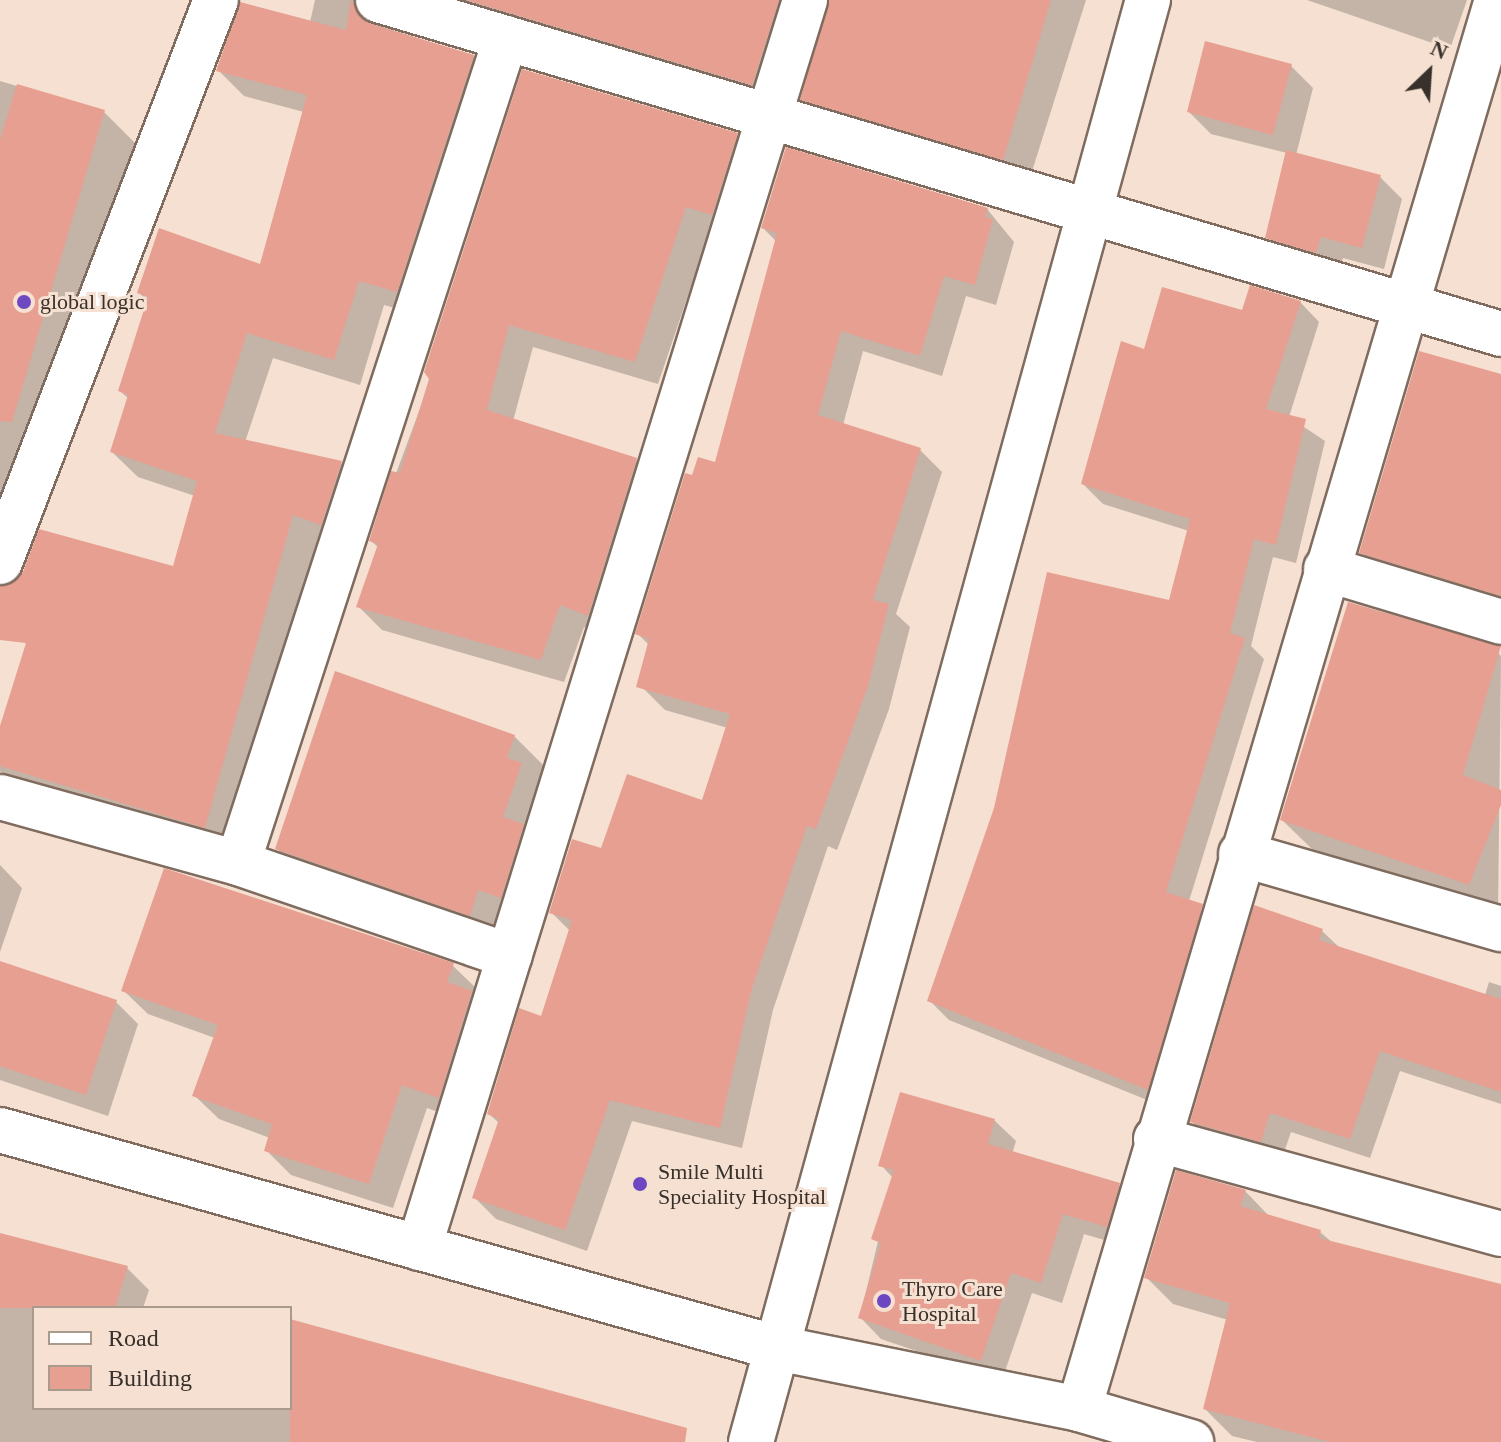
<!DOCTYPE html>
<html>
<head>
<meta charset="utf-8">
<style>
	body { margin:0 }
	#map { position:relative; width:1501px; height:1442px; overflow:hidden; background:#f5e0d1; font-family:"Times New Roman",serif }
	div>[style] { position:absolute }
	.shadow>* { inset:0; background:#0003 }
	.building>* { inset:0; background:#e79f91 }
	.roads { filter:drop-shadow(2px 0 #7f6c5f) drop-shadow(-2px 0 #7f6c5f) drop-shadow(0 2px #7f6c5f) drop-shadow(0 -2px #7f6c5f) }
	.street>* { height:44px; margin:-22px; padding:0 22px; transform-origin:22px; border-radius:22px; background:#fff }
	.dots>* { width:22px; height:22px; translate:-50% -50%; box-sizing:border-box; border:4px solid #f5e0d1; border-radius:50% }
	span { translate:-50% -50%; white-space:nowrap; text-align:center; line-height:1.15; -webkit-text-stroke:6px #f5e0d1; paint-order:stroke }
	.poi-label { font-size:22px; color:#38302a }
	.left { translate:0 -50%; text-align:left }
	.legend { position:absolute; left:32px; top:1306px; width:260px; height:104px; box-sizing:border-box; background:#f5e0d1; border:2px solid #a99a8e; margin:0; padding:10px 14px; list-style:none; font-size:24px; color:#38302a }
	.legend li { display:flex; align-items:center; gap:16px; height:40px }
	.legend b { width:40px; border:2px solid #a99a8e }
	.north { position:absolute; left:1389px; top:32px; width:80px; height:80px; -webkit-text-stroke:6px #f5e0d1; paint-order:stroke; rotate:25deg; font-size:22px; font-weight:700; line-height:32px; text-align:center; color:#38302a }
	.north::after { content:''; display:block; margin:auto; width:28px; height:36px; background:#38302a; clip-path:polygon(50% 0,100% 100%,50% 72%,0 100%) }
</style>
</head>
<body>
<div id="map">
	<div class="shadow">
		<div style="clip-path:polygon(315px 0,1086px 0,1028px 184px,828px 125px,803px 99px,830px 3px,814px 6px,778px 110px,387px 7px,380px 26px,473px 56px,499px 82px,423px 316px,384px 305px,360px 385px,273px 358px,245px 442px,341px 463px,367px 488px,347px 550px,319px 540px,230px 852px,17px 788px,0 771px,0 733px,175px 569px,195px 496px,138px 477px,112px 452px,129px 399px,120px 391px,149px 302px,139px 293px,261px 267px,304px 112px,244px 96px,218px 70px,310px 22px)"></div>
		<div style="clip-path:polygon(1307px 0,1467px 0,1450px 49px)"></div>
		<div style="clip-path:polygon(1291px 66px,1313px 88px,1296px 155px,1380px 177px,1402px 199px,1384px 269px,1343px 258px,1338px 274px,1289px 259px,1267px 237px,1287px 153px,1211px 134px,1189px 112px)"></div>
		<div style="clip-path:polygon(0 81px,104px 112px,141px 149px,0 572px)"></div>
		<div style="clip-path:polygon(737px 135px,760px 158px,736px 237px,710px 230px,658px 384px,533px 347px,513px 421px,636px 460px,659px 483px,612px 638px,584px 627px,564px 682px,382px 630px,359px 607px,379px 548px,371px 541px,431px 379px)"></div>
		<div style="clip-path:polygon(987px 209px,1014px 242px,996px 305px,966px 296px,942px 376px,863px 351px,843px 425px,920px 450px,942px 472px,896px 614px,910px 627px,889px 709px,837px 850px,828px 846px,773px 1010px,742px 1148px,632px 1121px,587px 1251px,496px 1219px,474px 1197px,500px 1124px,489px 1114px,543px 1018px,571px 932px,551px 912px,602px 850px,703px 803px,728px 728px,665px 710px,643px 688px,650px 646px,637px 633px,694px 478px,716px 465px,777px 242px,763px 228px)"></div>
		<div style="clip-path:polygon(1300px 302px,1319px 322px,1289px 417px,1325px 441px,1296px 563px,1273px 557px,1251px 646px,1264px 659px,1189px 901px,1221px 925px,1167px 1108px,949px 1020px,929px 1000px,1171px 602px,1189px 531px,1103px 504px,1083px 484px,1145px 351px,1243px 313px)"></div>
		<div style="clip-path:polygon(1501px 378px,1501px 610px,1383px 574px,1361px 552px)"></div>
		<div style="clip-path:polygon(1492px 647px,1501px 656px,1498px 914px,1312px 849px,1282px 820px)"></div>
		<div style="clip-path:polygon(514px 736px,545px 767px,539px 783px,551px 795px,500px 945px,308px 879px,277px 849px)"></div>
		<div style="clip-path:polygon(0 865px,22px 888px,0 952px)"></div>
		<div style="clip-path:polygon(1322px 931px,1341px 949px,1485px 995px,1489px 982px,1501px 986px,1501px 1104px,1400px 1071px,1370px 1158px,1291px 1132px,1281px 1161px,1213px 1142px,1192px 1122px)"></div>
		<div style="clip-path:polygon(0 963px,116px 1002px,138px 1024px,108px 1116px,0 1080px)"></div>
		<div style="clip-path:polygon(452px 965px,477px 989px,464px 1121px,427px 1108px,393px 1208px,291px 1175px,266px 1150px,270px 1138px,219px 1119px,194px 1095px,215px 1038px,148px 1014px,123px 990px)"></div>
		<div style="clip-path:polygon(994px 1120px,1016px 1141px,1012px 1154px,1119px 1185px,1140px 1206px,1128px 1247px,1084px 1234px,1062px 1303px,1032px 1293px,1002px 1380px,881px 1339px,860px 1317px,893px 1178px,881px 1165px)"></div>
		<div style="clip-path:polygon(1245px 1191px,1270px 1217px,1320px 1232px,1501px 1387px,1501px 1442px,1257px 1442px,1232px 1436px,1205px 1409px,1228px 1320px,1173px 1304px,1146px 1277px)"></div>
		<div style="clip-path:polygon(0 1234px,127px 1268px,149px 1290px,143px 1308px,34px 1308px,34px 1408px,290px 1408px,290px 1321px,656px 1442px,0 1442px)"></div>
	</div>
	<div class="building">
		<div style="clip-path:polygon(351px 0,371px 24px,474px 55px,397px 292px,359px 281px,334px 360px,247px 333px,215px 433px,342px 461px,321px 525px,293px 515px,205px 828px,0 766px,0 726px,26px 643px,0 640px,0 586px,23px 572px,39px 529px,173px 566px,197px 481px,110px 452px,128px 395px,118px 391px,148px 297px,137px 293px,159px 228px,260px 264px,307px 95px,216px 71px,240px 2px,346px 30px)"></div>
		<div style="clip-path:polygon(466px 0,779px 0,752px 85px)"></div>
		<div style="clip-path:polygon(829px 0,1051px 0,1003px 160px,800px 100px)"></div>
		<div style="clip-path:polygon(1205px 41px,1292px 64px,1273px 135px,1187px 112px)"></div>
		<div style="clip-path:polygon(522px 69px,738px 133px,712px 215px,686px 207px,635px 362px,509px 325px,487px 410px,637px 458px,588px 616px,560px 605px,541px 660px,356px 607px,378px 544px,369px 541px,391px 471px,400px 473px,429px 379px,424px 372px)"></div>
		<div style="clip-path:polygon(17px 84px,105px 110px,12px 422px,0 421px,0 140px)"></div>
		<div style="clip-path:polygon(786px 147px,988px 208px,985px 217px,993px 219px,975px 285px,944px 276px,920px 356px,841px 331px,818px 415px,921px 448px,873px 600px,889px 604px,868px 686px,816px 829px,807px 826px,752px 988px,720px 1128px,610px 1100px,565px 1230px,472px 1198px,499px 1119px,487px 1114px,519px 1008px,541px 1016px,572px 920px,549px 913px,572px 839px,601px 848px,627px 774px,702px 800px,730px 714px,636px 687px,649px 639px,635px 634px,685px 473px,692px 475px,698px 457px,715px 462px,777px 233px,761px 228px)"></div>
		<div style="clip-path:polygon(1286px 150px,1381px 175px,1362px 248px,1321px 237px,1316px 253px,1265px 238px)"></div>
		<div style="clip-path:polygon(1250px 285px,1301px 301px,1266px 409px,1306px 419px,1276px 545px,1254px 539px,1230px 633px,1245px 638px,1166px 892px,1203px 904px,1148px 1090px,927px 1001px,994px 808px,1047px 572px,1169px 600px,1190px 519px,1081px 484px,1121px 341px,1144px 349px,1162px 287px,1242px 310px)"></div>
		<div style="clip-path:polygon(1419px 351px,1501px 374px,1501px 596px,1359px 553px)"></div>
		<div style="clip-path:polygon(1348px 602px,1501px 646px,1463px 775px,1501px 790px,1501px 805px,1469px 885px,1280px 820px)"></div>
		<div style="clip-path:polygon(335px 671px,515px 735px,507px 758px,522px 763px,503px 817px,524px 824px,501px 898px,478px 890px,470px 916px,275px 849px)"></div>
		<div style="clip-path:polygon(164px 868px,454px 963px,447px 982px,472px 991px,439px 1098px,402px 1085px,369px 1184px,264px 1151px,272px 1124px,192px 1096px,218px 1025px,121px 991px)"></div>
		<div style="clip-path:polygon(1254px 905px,1323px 929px,1319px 940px,1501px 999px,1501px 1092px,1380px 1051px,1350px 1139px,1270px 1113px,1261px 1142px,1190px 1122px)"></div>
		<div style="clip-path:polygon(0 961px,117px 1000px,86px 1095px,0 1066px)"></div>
		<div style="clip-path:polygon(900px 1092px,995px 1119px,988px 1144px,1120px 1183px,1107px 1227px,1063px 1214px,1041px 1283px,1011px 1273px,981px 1361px,858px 1318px,881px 1243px,871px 1239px,894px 1170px,878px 1166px)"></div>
		<div style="clip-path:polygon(1176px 1170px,1246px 1190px,1240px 1206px,1321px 1230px,1319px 1238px,1501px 1284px,1501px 1442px,1330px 1442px,1203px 1409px,1230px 1303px,1144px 1278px)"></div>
		<div style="clip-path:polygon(0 1233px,128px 1266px,115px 1308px,0 1308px)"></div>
		<div style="clip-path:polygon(290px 1319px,687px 1428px,685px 1442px,290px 1442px)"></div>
	</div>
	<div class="roads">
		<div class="street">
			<div style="left:378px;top:0;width:1172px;rotate:16.56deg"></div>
			<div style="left:506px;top:38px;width:867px;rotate:108deg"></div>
			<div style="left:238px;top:863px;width:287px;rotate:18.9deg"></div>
			<div style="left:0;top:562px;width:602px;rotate:-68.98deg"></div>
			<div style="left:1326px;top:569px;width:183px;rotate:16.8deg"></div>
			<div style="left:0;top:797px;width:247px;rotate:15.5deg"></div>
			<div style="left:1241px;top:854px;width:271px;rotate:16.1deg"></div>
			<div style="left:0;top:1130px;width:807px;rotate:15.67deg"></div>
			<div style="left:777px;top:1348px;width:308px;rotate:11.4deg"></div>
			<div style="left:1079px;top:1409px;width:117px;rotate:16.4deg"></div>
			<div style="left:1156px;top:1139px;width:358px;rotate:15.4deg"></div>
			<div style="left:419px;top:1248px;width:1306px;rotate:-72.81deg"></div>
			<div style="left:1079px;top:1409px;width:1470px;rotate:-73.48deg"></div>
			<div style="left:751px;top:1442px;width:1496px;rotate:-74.61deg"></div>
		</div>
	</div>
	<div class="dots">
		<div style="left:24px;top:302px;background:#6e48c1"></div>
		<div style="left:640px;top:1184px;background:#6e48c1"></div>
		<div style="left:884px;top:1301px;background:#6e48c1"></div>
	</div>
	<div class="poi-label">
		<span class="left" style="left:40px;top:302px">global logic</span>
		<span class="left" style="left:658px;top:1184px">Smile Multi<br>Speciality Hospital</span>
		<span class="left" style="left:902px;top:1301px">Thyro Care<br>Hospital</span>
	</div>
	<ul class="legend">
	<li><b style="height:10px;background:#fff"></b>Road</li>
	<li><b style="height:22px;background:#e79f91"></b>Building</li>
	</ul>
	<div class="north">N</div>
</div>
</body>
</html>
